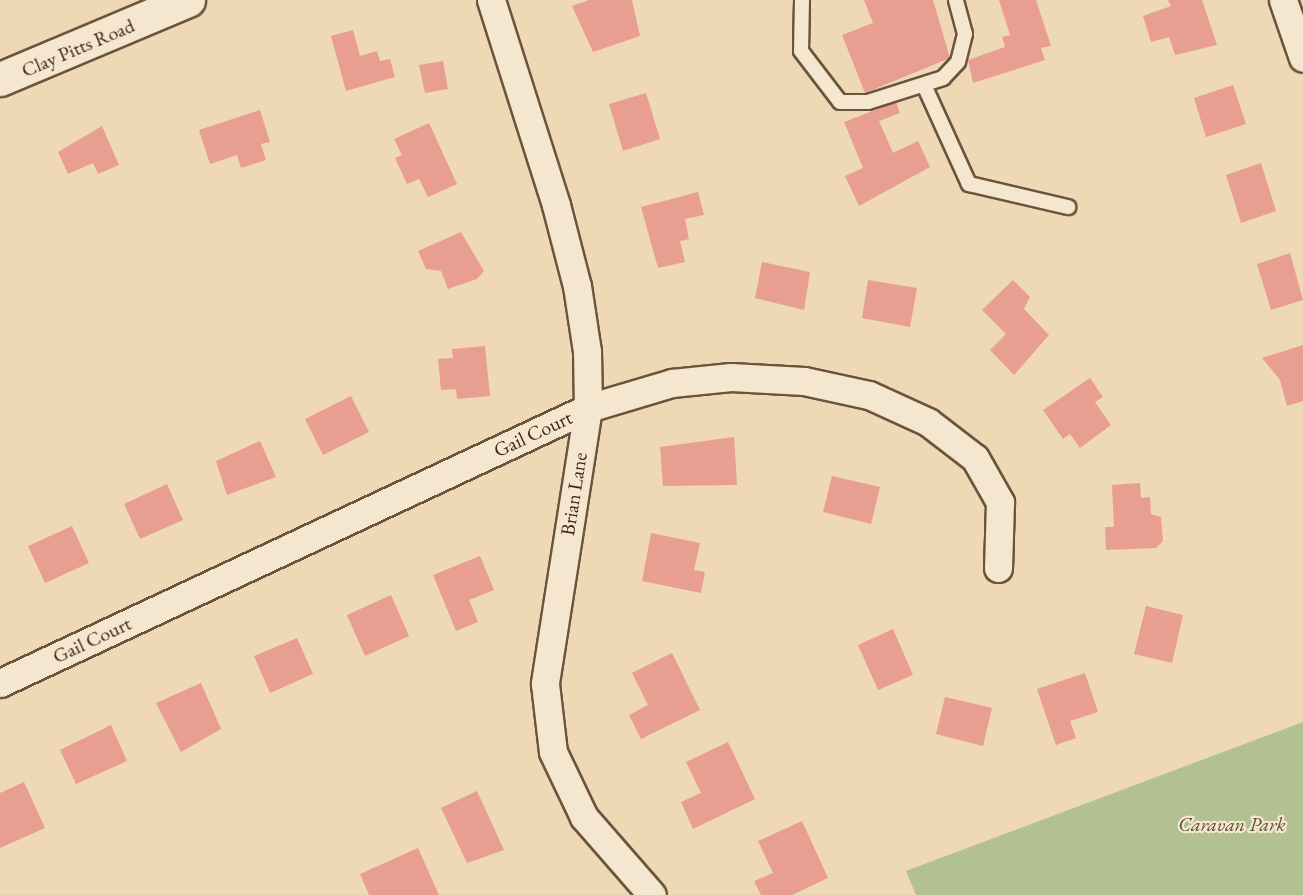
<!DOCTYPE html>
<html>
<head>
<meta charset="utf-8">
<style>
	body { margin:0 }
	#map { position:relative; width:1303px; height:895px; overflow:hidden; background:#efd9b5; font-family:"EB Garamond",serif }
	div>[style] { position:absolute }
	.green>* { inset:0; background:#b2c092 }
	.building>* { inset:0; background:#e89e91 }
	.roads { filter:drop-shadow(2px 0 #6a543e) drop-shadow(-2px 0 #6a543e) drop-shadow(0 2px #6a543e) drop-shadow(0 -2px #6a543e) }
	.service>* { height:14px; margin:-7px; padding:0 7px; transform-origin:7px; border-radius:7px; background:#f5e6cf }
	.minor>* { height:27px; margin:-13.5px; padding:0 13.5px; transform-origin:13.5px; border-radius:13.5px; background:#f5e6cf }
	.tertiary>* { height:33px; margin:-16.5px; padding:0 16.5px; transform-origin:16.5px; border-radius:16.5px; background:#f5e6cf }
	span { translate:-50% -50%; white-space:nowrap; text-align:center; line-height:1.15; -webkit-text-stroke:4.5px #f5e6cf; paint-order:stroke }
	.street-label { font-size:20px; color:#3e2716 }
	.park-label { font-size:20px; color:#5b4d35; font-style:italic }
</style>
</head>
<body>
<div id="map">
	<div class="green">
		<div style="clip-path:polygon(1303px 722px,1303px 895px,916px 895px,906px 871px)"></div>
	</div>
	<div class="building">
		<div style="clip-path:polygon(589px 0,632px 0,640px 36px,593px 52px,572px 6px)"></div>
		<div style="clip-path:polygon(864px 0,933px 0,950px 58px,865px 93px,842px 35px,873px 23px)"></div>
		<div style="clip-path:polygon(999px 0,1036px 0,1051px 46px,1041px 48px,1045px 60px,973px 83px,968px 60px,1005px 47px,1002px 37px,1010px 35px)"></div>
		<div style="clip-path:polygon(1168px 0,1202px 0,1217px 45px,1175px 55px,1169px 37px,1151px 42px,1143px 16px,1171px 6px)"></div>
		<div style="clip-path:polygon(353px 30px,360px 56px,377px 51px,380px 61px,390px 59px,395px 77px,346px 91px,331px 36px)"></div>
		<div style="clip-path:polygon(443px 61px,448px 89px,425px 93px,419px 65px)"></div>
		<div style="clip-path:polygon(1233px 85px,1246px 124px,1206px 137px,1194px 98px)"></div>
		<div style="clip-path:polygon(646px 93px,660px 139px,623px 151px,609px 104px)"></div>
		<div style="clip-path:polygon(896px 102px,900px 113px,879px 121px,893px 153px,918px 141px,930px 167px,859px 206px,845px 176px,863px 168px,844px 122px)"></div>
		<div style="clip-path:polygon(260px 110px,270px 142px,261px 144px,266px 160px,241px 168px,237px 155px,210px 164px,199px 130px)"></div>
		<div style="clip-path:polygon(429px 123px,457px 184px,428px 197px,419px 179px,407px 184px,395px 158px,402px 155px,394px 139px)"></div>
		<div style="clip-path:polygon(102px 126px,119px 165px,98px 174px,93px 163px,68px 174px,58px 152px)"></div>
		<div style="clip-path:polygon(1261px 163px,1276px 211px,1241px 223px,1226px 175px)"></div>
		<div style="clip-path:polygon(698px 192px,704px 215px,685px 219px,689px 239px,680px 241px,685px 262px,658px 268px,641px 207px)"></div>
		<div style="clip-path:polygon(461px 232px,484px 271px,477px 279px,448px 289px,441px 271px,426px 269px,418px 251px)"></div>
		<div style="clip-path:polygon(1290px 253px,1303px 300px,1271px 310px,1257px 264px)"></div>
		<div style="clip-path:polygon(762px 262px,810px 272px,804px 310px,755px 298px)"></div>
		<div style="clip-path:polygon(868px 280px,917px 288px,910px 327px,862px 318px)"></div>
		<div style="clip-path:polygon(1013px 280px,1030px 297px,1024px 309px,1049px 335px,1014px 375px,990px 350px,1006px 334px,982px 310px)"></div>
		<div style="clip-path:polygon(1303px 345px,1303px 401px,1287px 406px,1280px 380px,1262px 358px)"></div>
		<div style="clip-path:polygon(485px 346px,490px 396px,457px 399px,456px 389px,441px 390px,438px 359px,453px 358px,452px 349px)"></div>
		<div style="clip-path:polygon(1090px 378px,1103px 397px,1095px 402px,1111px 425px,1080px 448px,1070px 434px,1063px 439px,1043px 410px)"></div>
		<div style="clip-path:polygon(351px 396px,369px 432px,323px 455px,305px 419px)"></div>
		<div style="clip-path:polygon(734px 437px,737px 485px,663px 486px,660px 447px)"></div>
		<div style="clip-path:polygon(260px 441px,276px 477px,227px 495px,216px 461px)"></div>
		<div style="clip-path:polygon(832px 476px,880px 487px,871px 524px,823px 512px)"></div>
		<div style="clip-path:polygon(1140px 483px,1141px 498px,1150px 497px,1151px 514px,1161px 517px,1163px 541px,1156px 548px,1106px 550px,1105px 527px,1114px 527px,1112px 485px)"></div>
		<div style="clip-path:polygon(167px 484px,183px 520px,140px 539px,124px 504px)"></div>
		<div style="clip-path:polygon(72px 526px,89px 563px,45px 583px,28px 546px)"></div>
		<div style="clip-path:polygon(651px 533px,700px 543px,694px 570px,705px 572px,701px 593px,642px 581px)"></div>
		<div style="clip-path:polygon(480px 556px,494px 590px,469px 600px,478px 622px,456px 631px,433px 575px)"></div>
		<div style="clip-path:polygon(391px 595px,409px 636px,365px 656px,347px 615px)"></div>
		<div style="clip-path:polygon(1146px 606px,1183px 615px,1172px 663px,1134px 654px)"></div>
		<div style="clip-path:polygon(893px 629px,913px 675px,878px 690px,858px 645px)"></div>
		<div style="clip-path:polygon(297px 638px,313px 674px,270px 693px,254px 656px)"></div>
		<div style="clip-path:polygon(672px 653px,700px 710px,641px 739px,629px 715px,648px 705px,632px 673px)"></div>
		<div style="clip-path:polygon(1085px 673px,1098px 712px,1070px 721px,1076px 738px,1056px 745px,1037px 689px)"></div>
		<div style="clip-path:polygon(201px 683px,221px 729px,181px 752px,156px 703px)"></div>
		<div style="clip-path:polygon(945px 697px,992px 708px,983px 746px,936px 734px)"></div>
		<div style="clip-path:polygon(111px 725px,127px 761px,76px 784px,60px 750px)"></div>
		<div style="clip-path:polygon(728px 742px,755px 799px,693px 829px,681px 802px,701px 793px,686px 762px)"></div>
		<div style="clip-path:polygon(24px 782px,45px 828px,0 848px,0 793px)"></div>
		<div style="clip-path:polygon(477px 791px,504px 850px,467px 863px,441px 808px)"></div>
		<div style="clip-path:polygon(802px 821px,828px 878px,792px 895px,761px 895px,754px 881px,773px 873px,758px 841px)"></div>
		<div style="clip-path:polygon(418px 848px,439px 895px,369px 895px,360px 874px)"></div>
	</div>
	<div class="roads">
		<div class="service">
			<div style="left:802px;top:0;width:51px;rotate:91.1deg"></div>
			<div style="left:801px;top:51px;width:64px;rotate:52.6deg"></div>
			<div style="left:840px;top:102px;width:28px"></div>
			<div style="left:868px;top:102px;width:79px;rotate:-17.7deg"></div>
			<div style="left:943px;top:78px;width:22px;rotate:-47deg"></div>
			<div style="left:958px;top:62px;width:29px;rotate:-76deg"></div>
			<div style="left:965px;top:34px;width:35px;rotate:-105deg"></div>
			<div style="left:924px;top:85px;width:109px;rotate:65.6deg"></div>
			<div style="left:969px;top:184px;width:102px;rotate:13.1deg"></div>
		</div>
		<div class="minor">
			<div style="left:491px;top:0;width:215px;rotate:72.4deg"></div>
			<div style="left:556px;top:205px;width:84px;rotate:75.5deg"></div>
			<div style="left:577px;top:286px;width:66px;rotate:81.3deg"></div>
			<div style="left:587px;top:351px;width:57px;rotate:89deg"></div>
			<div style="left:588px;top:408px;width:279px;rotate:98.9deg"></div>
			<div style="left:545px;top:684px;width:68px;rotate:83.3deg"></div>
			<div style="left:553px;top:752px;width:72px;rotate:64.5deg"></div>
			<div style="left:584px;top:817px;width:103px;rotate:48.9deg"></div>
			<div style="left:1283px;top:0;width:61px;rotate:71deg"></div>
			<div style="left:0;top:683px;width:649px;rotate:-25.06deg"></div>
			<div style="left:588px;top:408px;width:88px;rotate:-16.6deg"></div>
			<div style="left:672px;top:383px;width:59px;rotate:-5.8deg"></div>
			<div style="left:731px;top:377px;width:73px;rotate:3.1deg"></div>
			<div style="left:804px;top:381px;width:66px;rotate:12.2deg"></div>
			<div style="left:869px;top:395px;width:65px;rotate:24.6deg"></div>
			<div style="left:928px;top:422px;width:59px;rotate:37.5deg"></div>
			<div style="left:975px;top:458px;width:51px;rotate:60.4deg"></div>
			<div style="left:1000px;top:502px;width:66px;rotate:91.7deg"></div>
		</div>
		<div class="tertiary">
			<div style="left:0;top:79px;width:204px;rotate:-22.8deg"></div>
		</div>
	</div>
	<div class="street-label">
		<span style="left:78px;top:48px;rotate:-23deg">Clay Pitts Road</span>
		<span style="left:533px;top:434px;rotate:-25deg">Gail Court</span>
		<span style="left:574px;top:494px;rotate:-81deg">Brian Lane</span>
		<span style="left:92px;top:640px;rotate:-25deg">Gail Court</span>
	</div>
	<div class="park-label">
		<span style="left:1232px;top:824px">Caravan Park</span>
	</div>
</div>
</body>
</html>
